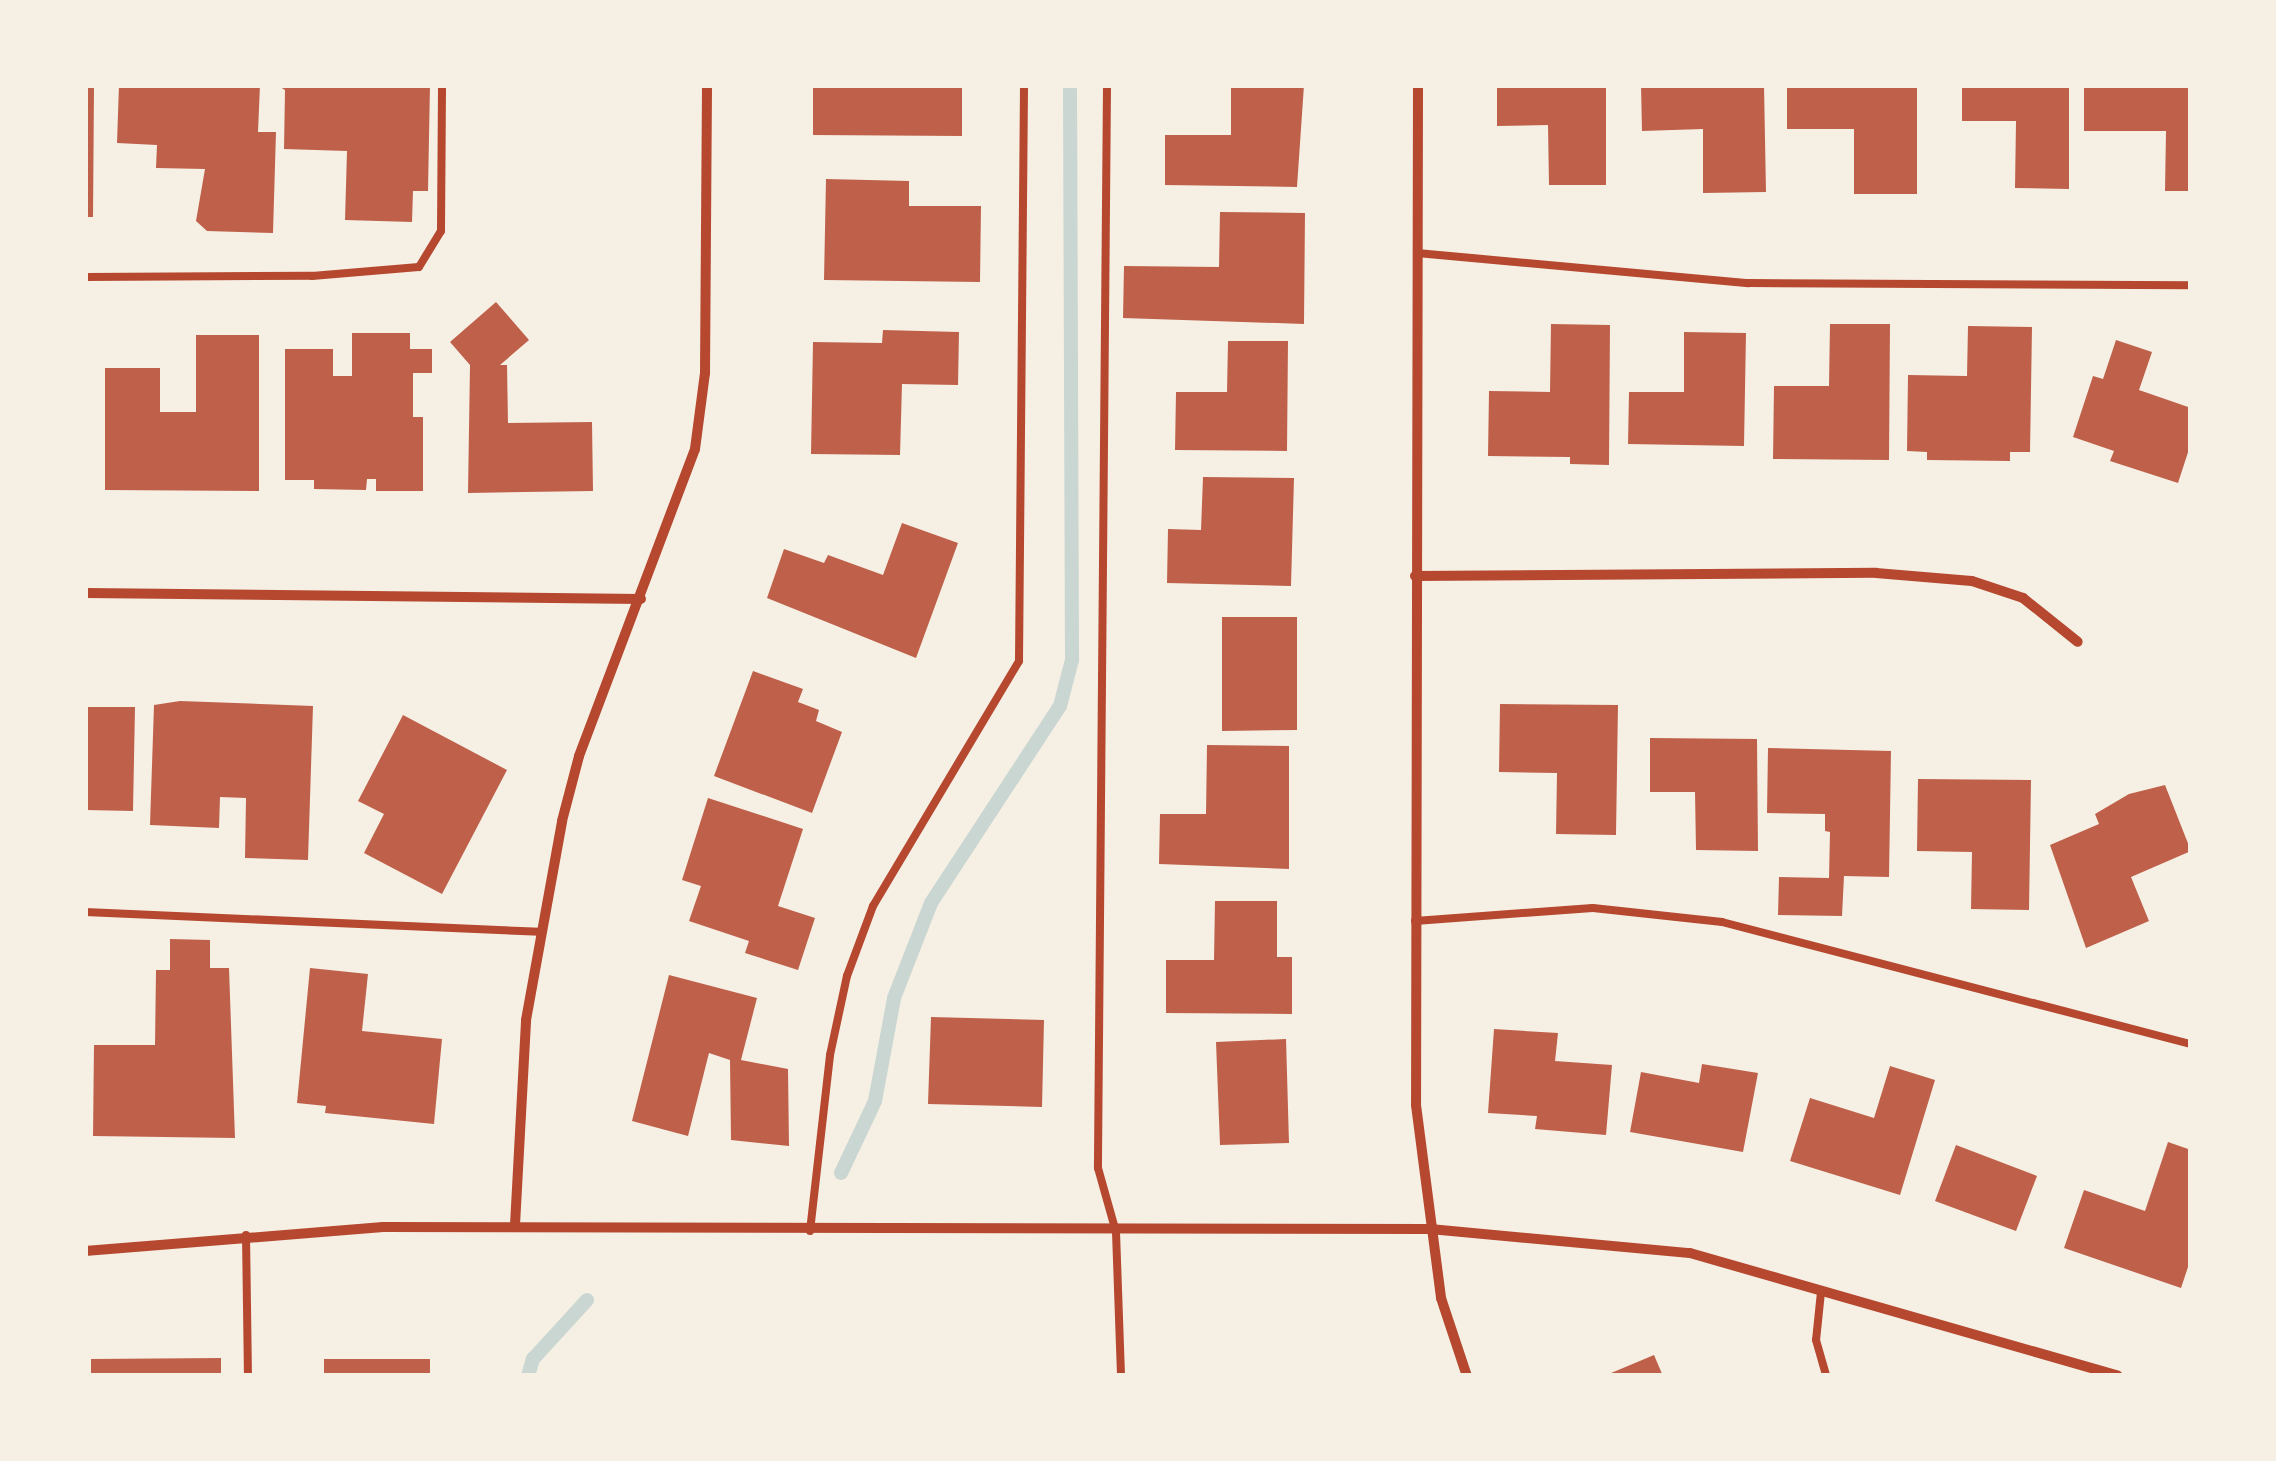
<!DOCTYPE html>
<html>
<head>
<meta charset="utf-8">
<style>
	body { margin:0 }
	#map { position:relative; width:2276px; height:1461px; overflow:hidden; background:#f6efe4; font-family:"Public Sans",sans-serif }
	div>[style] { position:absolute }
	.stream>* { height:14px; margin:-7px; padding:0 7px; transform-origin:7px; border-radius:7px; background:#c9d6d2 }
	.building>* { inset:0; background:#bf614a }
	.service>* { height:8px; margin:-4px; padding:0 4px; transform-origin:4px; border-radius:4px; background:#b5482f }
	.minor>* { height:10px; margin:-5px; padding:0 5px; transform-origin:5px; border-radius:5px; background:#b5482f }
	span { translate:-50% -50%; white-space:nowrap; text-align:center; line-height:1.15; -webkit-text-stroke:8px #f6efe4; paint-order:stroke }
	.frame { position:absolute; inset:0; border:88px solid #f6efe4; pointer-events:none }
</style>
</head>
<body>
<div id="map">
	<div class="stream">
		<div style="left:841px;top:1173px;width:80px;rotate:-64.7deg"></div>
		<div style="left:875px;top:1101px;width:105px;rotate:-79.5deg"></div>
		<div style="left:894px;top:998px;width:102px;rotate:-68.7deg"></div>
		<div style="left:931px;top:903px;width:235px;rotate:-56.8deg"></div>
		<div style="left:1060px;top:706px;width:48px;rotate:-75.4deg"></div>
		<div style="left:1072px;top:660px;width:575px;rotate:-90.2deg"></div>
		<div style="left:528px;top:1376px;width:18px;rotate:-74deg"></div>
		<div style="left:533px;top:1359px;width:80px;rotate:-47.5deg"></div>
	</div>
	<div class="building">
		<div style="clip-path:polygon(85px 85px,94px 86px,93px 217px,85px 217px)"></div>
		<div style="clip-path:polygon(119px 85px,260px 85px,258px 132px,276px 132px,273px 233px,207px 231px,196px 221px,205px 169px,156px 168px,157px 145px,117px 143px)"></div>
		<div style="clip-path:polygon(277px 85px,430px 85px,428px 191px,413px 191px,412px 222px,345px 220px,347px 151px,284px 149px,285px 90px)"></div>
		<div style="clip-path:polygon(813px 85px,962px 85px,962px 136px,813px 135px)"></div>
		<div style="clip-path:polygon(1231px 85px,1304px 85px,1297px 187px,1165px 185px,1165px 135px,1231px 135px)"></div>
		<div style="clip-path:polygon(1497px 85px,1606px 85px,1606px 185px,1549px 185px,1548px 125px,1497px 126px)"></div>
		<div style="clip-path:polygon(1641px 85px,1764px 85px,1766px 192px,1703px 193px,1703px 129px,1642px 131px)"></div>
		<div style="clip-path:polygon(1787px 85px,1917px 85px,1917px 194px,1854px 194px,1854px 129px,1787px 129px)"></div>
		<div style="clip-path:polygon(1962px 85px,2069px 85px,2069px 189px,2015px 188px,2016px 121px,1962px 121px)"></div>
		<div style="clip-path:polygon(2084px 85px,2191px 85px,2191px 191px,2165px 191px,2166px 131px,2084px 131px)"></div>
		<div style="clip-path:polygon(826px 179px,909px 181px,909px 206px,981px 206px,980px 282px,824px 280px)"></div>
		<div style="clip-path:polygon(1220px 212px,1305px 213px,1304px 324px,1123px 318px,1124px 266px,1219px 267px)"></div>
		<div style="clip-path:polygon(496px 302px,529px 340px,500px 365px,507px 365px,508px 423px,592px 422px,593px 491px,468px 493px,470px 365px,450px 342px)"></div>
		<div style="clip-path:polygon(1551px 324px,1610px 325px,1609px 465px,1570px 464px,1570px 457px,1488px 456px,1489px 391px,1550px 392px)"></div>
		<div style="clip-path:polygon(1830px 324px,1890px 324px,1889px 460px,1773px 459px,1774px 386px,1829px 386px)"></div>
		<div style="clip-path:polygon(1968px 326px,2032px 327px,2030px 452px,2010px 452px,2010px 461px,1927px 460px,1927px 452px,1907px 451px,1908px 375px,1967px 376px)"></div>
		<div style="clip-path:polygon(883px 330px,959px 332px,958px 385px,902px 384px,900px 455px,811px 454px,813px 342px,882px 343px)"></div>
		<div style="clip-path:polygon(1684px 332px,1746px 333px,1744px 446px,1628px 444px,1629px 392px,1684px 392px)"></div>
		<div style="clip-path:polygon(352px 333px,410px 333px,410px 349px,432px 349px,432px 373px,413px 373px,413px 417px,423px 417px,423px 491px,376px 491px,376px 479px,367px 479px,366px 490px,314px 489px,314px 480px,285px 480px,285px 349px,333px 349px,333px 376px,352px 376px)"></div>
		<div style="clip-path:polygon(196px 335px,259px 335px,259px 491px,105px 490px,105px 368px,160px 368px,160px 412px,196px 412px)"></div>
		<div style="clip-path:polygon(2116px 340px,2152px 352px,2139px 390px,2191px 408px,2191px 443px,2178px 483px,2110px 461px,2114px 451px,2073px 437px,2093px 376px,2103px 379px)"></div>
		<div style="clip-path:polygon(1228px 341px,1288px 341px,1287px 451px,1175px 450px,1176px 392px,1227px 392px)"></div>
		<div style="clip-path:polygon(1203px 477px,1294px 478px,1291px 586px,1167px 583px,1168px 529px,1201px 530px)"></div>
		<div style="clip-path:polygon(902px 523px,958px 543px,916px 658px,767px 598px,784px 549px,824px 563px,828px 555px,883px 575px)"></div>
		<div style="clip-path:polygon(1222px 617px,1297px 617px,1297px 730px,1222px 731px)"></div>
		<div style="clip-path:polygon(753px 671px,803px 689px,798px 702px,819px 710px,816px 721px,842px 732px,812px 813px,714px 776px)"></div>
		<div style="clip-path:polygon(180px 701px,313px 706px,308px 860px,245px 858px,246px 798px,220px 797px,219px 828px,150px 825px,154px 705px)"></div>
		<div style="clip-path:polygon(1500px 704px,1618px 705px,1616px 835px,1556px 834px,1557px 773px,1499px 772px)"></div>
		<div style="clip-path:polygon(85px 707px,135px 707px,133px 811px,85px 810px)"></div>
		<div style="clip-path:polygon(403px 715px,507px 770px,442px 894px,364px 853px,384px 814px,358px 801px)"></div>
		<div style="clip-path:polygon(1650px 738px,1757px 739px,1758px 851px,1696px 850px,1695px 792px,1650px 792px)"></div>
		<div style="clip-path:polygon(1207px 745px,1289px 746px,1289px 869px,1159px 864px,1160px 814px,1206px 814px)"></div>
		<div style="clip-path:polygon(1768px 748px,1891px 751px,1889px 877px,1844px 876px,1842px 916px,1778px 915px,1779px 877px,1829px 878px,1830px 832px,1825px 831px,1825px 814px,1767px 813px)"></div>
		<div style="clip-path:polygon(1918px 779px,2031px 780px,2029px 910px,1971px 909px,1972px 852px,1917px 851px)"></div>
		<div style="clip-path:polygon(2165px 785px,2191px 851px,2131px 877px,2149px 921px,2086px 948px,2050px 845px,2099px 824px,2095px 814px,2129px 794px)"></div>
		<div style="clip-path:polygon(708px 798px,803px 829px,778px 906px,815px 918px,798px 970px,745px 953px,749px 941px,689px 921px,701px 886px,682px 880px)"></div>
		<div style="clip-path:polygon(1215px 901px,1277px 901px,1277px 957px,1292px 957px,1292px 1014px,1166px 1013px,1166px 960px,1214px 960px)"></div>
		<div style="clip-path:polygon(170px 939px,210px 940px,210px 968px,229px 968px,235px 1138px,93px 1136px,94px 1045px,155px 1045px,156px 970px,170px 970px)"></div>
		<div style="clip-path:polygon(310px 968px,368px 974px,362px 1031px,442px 1039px,434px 1124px,325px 1113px,326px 1106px,297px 1103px)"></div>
		<div style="clip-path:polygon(669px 975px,757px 998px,741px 1060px,788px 1069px,789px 1146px,731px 1140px,730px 1060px,709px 1053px,688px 1136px,632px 1121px)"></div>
		<div style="clip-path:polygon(931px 1017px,1044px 1020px,1042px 1107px,928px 1104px)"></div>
		<div style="clip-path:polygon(1494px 1029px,1558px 1033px,1555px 1061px,1612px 1065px,1606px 1135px,1535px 1129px,1537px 1116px,1488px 1113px)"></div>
		<div style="clip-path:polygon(1286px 1039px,1289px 1143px,1220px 1145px,1216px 1042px)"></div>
		<div style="clip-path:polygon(1702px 1064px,1758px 1073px,1743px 1152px,1630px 1132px,1641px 1072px,1699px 1083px)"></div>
		<div style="clip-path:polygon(1890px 1066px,1935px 1080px,1900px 1195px,1790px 1161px,1810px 1098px,1874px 1118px)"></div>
		<div style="clip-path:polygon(2168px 1142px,2191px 1150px,2191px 1258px,2181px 1288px,2064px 1248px,2084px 1190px,2145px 1211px)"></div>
		<div style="clip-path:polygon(1956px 1145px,2037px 1176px,2016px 1231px,1935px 1201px)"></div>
		<div style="clip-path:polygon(1654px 1355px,1663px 1376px,1604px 1376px)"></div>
		<div style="clip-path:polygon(221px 1358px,221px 1376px,91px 1376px,91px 1359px)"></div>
		<div style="clip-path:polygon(324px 1359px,430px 1359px,430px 1376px,324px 1376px)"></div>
	</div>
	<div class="service">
		<div style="left:1107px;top:85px;width:1083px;rotate:90.48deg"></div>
		<div style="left:1098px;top:1168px;width:66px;rotate:74.3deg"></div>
		<div style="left:1116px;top:1232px;width:144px;rotate:88deg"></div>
		<div style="left:1417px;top:253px;width:333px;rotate:5.2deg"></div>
		<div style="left:1749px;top:283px;width:442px;rotate:0.3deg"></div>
		<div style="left:85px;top:277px;width:227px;rotate:-0.3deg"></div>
		<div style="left:312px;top:276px;width:107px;rotate:-4.8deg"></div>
		<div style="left:419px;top:267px;width:42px;rotate:-58.6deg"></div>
		<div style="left:441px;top:231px;width:146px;rotate:-89.6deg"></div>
		<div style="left:85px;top:912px;width:455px;rotate:2.5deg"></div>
		<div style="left:1415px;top:921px;width:178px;rotate:-4.2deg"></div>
		<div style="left:1593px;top:908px;width:130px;rotate:6.2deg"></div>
		<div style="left:1722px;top:922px;width:485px;rotate:14.6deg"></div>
		<div style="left:810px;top:1231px;width:177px;rotate:-83.5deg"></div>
		<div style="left:830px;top:1055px;width:81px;rotate:-77.9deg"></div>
		<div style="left:847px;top:976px;width:75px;rotate:-69.6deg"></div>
		<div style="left:873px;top:906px;width:285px;rotate:-59.2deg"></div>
		<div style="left:1019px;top:661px;width:576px;rotate:-89.5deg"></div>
		<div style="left:246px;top:1235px;width:141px;rotate:89.2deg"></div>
		<div style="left:1821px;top:1292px;width:48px;rotate:95.9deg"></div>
		<div style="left:1816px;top:1340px;width:37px;rotate:74deg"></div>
	</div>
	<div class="minor">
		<div style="left:1418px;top:85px;width:1020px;rotate:90.11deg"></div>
		<div style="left:1416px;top:1105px;width:195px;rotate:82.6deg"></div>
		<div style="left:1441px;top:1298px;width:82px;rotate:71.6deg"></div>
		<div style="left:1415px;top:576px;width:461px;rotate:-0.4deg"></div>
		<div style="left:1876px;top:573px;width:96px;rotate:4.8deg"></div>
		<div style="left:1972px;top:581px;width:54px;rotate:18.4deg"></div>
		<div style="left:2023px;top:598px;width:70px;rotate:38.7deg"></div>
		<div style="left:85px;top:593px;width:556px;rotate:0.62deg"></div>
		<div style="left:515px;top:1225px;width:205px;rotate:-86.9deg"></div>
		<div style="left:526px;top:1020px;width:202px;rotate:-79.7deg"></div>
		<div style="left:562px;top:821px;width:67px;rotate:-75.3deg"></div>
		<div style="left:579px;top:756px;width:328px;rotate:-69.3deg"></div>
		<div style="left:695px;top:449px;width:77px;rotate:-82.5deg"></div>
		<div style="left:705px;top:373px;width:288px;rotate:-89.6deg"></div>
		<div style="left:85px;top:1251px;width:299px;rotate:-4.6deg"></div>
		<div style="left:383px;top:1227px;width:1047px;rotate:0.11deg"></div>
		<div style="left:1430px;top:1229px;width:261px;rotate:5.3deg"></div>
		<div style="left:1690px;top:1253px;width:445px;rotate:16deg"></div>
	</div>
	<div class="frame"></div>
</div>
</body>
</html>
